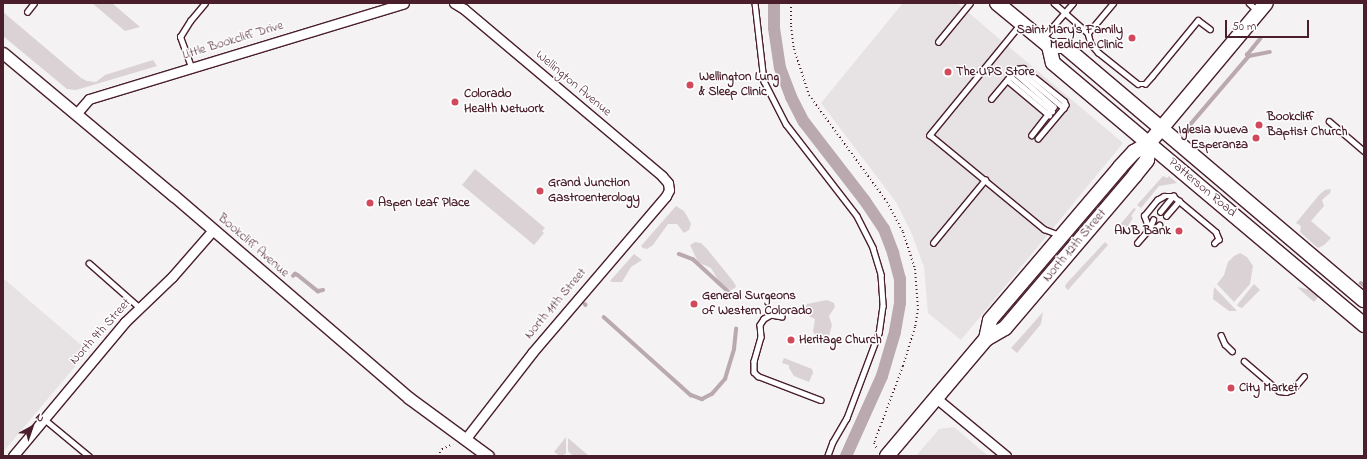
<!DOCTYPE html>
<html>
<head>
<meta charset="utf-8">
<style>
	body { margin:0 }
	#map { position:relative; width:1367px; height:459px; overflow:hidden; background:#f4f2f2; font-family:"Indie Flower",sans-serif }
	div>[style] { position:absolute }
	.built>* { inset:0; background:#e7e2e3 }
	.green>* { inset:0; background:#dbd2d5 }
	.stream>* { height:3.5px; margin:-1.75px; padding:0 1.75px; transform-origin:1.75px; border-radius:1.75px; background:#baa9ae }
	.canal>* { height:12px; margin:-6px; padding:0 6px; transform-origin:6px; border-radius:6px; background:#baa9ae }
	.path>* { height:2px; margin-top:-1px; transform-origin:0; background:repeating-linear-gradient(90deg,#4a1f2b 0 1px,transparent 0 4px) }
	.roads { filter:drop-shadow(1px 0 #4a1f2b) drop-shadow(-1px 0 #4a1f2b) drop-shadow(0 1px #4a1f2b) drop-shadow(0 -1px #4a1f2b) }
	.service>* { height:4.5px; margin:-2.25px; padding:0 2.25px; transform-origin:2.25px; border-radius:2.25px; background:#fff }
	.minor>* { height:9px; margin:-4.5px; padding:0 4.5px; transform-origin:4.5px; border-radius:4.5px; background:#fff }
	.tertiary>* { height:11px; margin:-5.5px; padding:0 5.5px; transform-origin:5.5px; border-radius:5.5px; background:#fff }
	.primary>* { height:14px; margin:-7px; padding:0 7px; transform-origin:7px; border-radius:7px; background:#fff }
	.dots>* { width:11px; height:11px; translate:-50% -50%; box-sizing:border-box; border:2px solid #fff; border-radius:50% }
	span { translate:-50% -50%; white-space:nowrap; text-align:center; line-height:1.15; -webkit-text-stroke:3px #fff; paint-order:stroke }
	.poi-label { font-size:13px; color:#4a1f2b; font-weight:700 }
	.right { translate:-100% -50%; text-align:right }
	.left { translate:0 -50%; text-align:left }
	.street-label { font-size:13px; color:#4a1f2b }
	.frame { position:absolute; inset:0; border:4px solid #4a1f2b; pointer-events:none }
	.north { position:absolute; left:12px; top:407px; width:40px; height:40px; -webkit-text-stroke:3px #fff; paint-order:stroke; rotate:40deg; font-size:11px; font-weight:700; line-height:16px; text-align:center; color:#4a1f2b }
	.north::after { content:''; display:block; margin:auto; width:14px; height:18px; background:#4a1f2b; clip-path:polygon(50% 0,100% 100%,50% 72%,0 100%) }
	.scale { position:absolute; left:1225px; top:20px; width:84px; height:18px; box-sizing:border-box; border:2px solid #4a1f2b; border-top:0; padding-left:5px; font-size:12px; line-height:14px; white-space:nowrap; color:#4a1f2b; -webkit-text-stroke:3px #fff; paint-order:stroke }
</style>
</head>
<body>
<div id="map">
	<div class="built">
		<div style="clip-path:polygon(903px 3px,957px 3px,1123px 143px,961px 340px,928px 313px,924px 267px,912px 234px,896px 202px,821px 103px)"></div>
		<div style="clip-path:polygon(3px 278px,88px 351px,3px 452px)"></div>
		<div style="clip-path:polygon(954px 427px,988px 456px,916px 456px,939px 429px)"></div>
	</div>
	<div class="green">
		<div style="clip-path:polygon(92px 3px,112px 3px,140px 27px,125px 31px)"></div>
		<div style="clip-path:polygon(3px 12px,81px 78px,87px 81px,96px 82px,105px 75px,153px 60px,157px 66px,76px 90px,67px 89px,3px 36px)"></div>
		<div style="clip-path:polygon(475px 169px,545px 228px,542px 231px,544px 233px,534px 245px,462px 185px)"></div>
		<div style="clip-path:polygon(1163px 176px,1167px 178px,1169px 176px,1177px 183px,1159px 186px,1141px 208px,1137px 205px)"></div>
		<div style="clip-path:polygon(1331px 189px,1330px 193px,1322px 200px,1324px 206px,1311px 221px,1331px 238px,1324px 245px,1318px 248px,1300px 232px,1301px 226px,1296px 223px,1319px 195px,1325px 190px)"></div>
		<div style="clip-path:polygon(676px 206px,684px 211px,687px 216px,691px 224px,689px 230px,684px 233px,677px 224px,668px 224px,653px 245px,647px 249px,643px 248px,641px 246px)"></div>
		<div style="clip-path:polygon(1134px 208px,1136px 209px,1131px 216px,1133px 218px,1124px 232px,1118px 227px)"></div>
		<div style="clip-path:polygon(695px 242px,701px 243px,707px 249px,733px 281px,736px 286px,735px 288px,731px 290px,727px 288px,720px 283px,711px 268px,698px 262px,690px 245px)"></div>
		<div style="clip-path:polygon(1105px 242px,1108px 245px,1068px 290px,1065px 287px,1066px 284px)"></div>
		<div style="clip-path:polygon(1240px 253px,1247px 257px,1253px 266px,1250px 284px,1234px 302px,1217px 284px,1224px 275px,1228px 262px,1234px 256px)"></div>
		<div style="clip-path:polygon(634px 254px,642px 260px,631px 267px,622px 282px,612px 282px,610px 281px)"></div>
		<div style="clip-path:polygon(1254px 284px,1260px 290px,1242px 308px,1239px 307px,1237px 305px)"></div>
		<div style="clip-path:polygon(1214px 287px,1219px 292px,1237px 311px,1229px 311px,1213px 299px)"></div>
		<div style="clip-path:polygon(1297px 287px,1312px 290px,1319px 296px,1314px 302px)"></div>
		<div style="clip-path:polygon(827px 300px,834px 303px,835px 307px,829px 316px,832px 325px,828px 340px,815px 335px,813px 331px,815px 319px,802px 313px,807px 304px)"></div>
		<div style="clip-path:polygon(1043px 312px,1041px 324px,1017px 353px,1011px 348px)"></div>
		<div style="clip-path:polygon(784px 358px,812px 369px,813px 373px,809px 382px,794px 376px,789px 368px,789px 365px,782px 363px)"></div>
		<div style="clip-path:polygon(566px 437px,566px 453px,563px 456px,560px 456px,554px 452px)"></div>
		<div style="clip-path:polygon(568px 438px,589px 456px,573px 456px,568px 451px)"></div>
	</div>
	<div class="stream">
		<div style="left:1249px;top:56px;width:21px;rotate:-11deg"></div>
		<div style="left:1190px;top:125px;width:91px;rotate:-49.5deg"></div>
		<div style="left:1249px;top:56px;width:2px;rotate:-153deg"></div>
		<div style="left:1247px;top:55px;width:21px;rotate:-51deg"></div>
		<div style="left:679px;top:254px;width:15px;rotate:20deg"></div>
		<div style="left:693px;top:259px;width:52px;rotate:42.6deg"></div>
		<div style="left:293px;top:276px;width:3px;rotate:-45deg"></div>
		<div style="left:295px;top:274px;width:3px;rotate:18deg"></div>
		<div style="left:298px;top:275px;width:26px;rotate:39deg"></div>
		<div style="left:318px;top:291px;width:5px;rotate:-11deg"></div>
		<div style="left:1361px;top:283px;width:4px;rotate:34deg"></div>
		<div style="left:585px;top:304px;width:1px;rotate:45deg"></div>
		<div style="left:604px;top:317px;width:117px;rotate:41.9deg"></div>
		<div style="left:691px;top:395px;width:12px;rotate:20deg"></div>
		<div style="left:702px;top:399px;width:11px;rotate:-27deg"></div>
		<div style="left:712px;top:394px;width:20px;rotate:-49deg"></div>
		<div style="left:725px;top:379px;width:31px;rotate:-73deg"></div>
		<div style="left:734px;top:349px;width:20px;rotate:-84deg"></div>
	</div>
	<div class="canal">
		<div style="left:774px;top:3px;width:25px;rotate:90deg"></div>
		<div style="left:774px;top:28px;width:40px;rotate:81.5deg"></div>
		<div style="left:780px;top:68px;width:31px;rotate:69deg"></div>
		<div style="left:791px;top:97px;width:28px;rotate:63deg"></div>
		<div style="left:804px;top:122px;width:100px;rotate:52.3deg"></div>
		<div style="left:865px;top:201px;width:34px;rotate:56deg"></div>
		<div style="left:884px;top:229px;width:26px;rotate:69deg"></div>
		<div style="left:893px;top:253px;width:27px;rotate:75deg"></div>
		<div style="left:900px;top:279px;width:24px;rotate:90deg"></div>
		<div style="left:900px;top:303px;width:29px;rotate:100deg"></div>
		<div style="left:895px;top:332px;width:46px;rotate:106.5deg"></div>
		<div style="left:882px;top:376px;width:88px;rotate:114.2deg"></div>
	</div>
	<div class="path">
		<div style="left:791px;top:3px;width:23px;rotate:90deg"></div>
		<div style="left:791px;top:26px;width:23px;rotate:83deg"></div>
		<div style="left:794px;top:49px;width:48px;rotate:71.9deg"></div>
		<div style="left:809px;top:95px;width:132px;rotate:53.9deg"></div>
		<div style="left:887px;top:202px;width:34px;rotate:62deg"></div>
		<div style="left:903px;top:232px;width:39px;rotate:72deg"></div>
		<div style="left:915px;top:269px;width:40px;rotate:85.7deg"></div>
		<div style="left:918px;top:309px;width:18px;rotate:99deg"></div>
		<div style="left:915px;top:327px;width:41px;rotate:107.1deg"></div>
		<div style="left:903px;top:366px;width:82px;rotate:110.6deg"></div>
		<div style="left:874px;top:443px;width:7px;rotate:63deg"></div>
		<div style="left:437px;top:456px;width:9px;rotate:-54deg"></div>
		<div style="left:442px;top:449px;width:12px;rotate:-24deg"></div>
	</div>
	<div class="roads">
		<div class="service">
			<div style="left:755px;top:3px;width:79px;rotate:83.4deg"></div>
			<div style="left:764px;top:81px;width:48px;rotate:62.9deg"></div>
			<div style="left:786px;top:124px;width:116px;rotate:52.3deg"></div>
			<div style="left:857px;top:216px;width:36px;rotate:63deg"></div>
			<div style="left:873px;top:248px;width:28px;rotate:73deg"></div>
			<div style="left:881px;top:275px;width:31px;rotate:86deg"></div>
			<div style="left:883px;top:306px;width:27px;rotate:98deg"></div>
			<div style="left:879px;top:333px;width:91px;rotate:110.6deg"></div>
			<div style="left:847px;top:418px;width:28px;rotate:120deg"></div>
			<div style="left:833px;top:442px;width:15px;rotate:110deg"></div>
			<div style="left:1054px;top:3px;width:45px;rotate:41.4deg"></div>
			<div style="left:1088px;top:33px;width:39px;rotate:-50deg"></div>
			<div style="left:1249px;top:3px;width:12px;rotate:42deg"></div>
			<div style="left:27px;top:12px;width:11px;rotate:-52deg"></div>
			<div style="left:1021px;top:24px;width:144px;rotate:129.3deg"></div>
			<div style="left:930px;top:135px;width:148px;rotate:39.5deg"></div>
			<div style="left:1044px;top:229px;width:17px;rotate:21deg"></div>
			<div style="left:1088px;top:33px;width:11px;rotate:75deg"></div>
			<div style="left:1091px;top:44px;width:11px;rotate:49deg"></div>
			<div style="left:1098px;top:52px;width:51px;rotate:38.7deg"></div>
			<div style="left:1138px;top:84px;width:7px"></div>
			<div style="left:1145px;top:84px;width:11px;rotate:-49deg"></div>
			<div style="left:1152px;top:76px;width:72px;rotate:-50.6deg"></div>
			<div style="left:1198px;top:20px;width:15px;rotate:37deg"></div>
			<div style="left:1043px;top:38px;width:46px;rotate:-49.4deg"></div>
			<div style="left:938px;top:42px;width:50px;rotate:-50.6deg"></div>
			<div style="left:191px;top:67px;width:32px;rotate:-110deg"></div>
			<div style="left:180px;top:37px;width:19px;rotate:-58deg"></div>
			<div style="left:190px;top:21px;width:23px;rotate:-50deg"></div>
			<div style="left:1017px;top:69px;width:61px;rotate:39.7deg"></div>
			<div style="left:1014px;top:72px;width:53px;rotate:41.2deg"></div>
			<div style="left:1054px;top:107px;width:36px;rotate:128deg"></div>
			<div style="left:1010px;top:76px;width:55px;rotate:39.8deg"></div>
			<div style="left:1007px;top:80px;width:55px;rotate:39.8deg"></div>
			<div style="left:991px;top:99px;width:35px;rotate:-50deg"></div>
			<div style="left:1014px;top:72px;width:4px;rotate:-45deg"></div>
			<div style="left:1017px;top:69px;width:6px;rotate:-9deg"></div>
			<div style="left:1023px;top:68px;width:53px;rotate:38.8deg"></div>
			<div style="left:1064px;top:101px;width:4px;rotate:63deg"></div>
			<div style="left:1066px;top:105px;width:4px;rotate:124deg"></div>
			<div style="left:1064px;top:108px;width:40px;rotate:130deg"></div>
			<div style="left:1329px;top:121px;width:46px;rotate:40.6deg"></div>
			<div style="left:1160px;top:212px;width:21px;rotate:-51deg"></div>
			<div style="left:1166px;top:216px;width:20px;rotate:-49deg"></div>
			<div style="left:1149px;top:229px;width:14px;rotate:-111deg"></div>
			<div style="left:1144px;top:216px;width:21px;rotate:-51deg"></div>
			<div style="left:1157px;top:200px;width:8px;rotate:-30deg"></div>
			<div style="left:1164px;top:196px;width:9px"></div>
			<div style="left:1173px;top:196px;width:56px;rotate:39.9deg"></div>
			<div style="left:1216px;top:232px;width:8px;rotate:67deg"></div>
			<div style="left:1219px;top:239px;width:6px;rotate:135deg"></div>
			<div style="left:1149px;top:229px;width:8px;rotate:-14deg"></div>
			<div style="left:1157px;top:227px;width:3px;rotate:-45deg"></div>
			<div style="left:933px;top:243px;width:82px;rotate:-50.5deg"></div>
			<div style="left:1137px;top:243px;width:18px;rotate:-49deg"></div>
			<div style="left:1149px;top:229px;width:10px;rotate:-66deg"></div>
			<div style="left:89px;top:263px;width:68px;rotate:41.4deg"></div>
			<div style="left:782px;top:317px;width:11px;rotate:-170deg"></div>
			<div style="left:771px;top:315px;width:8px;rotate:150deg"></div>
			<div style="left:764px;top:319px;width:7px;rotate:124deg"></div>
			<div style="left:760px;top:325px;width:12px;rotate:85deg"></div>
			<div style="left:761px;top:337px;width:25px;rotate:106deg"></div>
			<div style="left:754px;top:361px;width:11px;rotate:90deg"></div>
			<div style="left:754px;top:372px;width:6px;rotate:45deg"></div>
			<div style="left:758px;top:376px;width:67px;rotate:20.9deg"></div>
			<div style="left:1221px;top:335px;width:10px;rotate:66deg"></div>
			<div style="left:1225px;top:344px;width:10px;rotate:45deg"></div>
			<div style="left:1244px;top:361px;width:46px;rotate:40.6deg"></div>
			<div style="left:1279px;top:391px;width:7px;rotate:8deg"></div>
			<div style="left:1286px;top:392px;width:6px;rotate:-18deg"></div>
			<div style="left:1292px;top:390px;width:18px;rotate:-49deg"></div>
			<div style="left:43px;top:418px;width:60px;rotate:39.6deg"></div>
		</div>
		<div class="minor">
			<div style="left:454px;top:3px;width:12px;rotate:31deg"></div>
			<div style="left:464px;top:9px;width:259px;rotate:40.1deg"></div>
			<div style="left:662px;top:176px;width:9px;rotate:49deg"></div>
			<div style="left:668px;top:183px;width:7px;rotate:82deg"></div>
			<div style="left:669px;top:190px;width:7px;rotate:117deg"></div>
			<div style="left:666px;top:196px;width:206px;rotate:130.5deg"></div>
			<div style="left:532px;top:353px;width:108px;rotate:127.8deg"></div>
			<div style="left:76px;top:114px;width:20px;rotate:-49deg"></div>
			<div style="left:89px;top:99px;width:329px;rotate:-16.9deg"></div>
			<div style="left:936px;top:398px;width:91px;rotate:39.6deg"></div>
			<div style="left:13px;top:456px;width:175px;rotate:-50.1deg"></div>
			<div style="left:125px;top:322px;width:65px;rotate:-43.8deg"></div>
			<div style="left:172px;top:277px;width:62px;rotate:-48.9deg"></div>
		</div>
		<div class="tertiary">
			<div style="left:3px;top:53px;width:222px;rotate:39.9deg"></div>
			<div style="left:173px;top:195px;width:311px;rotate:40.7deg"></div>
			<div style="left:409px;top:398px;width:98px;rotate:36.3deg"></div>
		</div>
		<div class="primary">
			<div style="left:997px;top:3px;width:67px;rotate:39.6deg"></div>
			<div style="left:1049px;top:46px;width:15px"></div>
			<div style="left:1064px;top:46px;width:393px;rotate:40.3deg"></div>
			<div style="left:1049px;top:46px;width:17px;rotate:77deg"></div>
			<div style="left:1053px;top:63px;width:407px;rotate:40.1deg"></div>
			<div style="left:986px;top:339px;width:19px;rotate:-78deg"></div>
			<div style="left:990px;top:320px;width:201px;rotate:-49.6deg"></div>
			<div style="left:1120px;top:167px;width:21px;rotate:-47deg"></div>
			<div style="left:1134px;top:152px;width:17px;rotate:-31deg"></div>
			<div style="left:1149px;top:143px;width:182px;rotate:-50.1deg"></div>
			<div style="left:887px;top:456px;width:153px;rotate:-49.8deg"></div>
			<div style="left:986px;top:339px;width:22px;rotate:-30deg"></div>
			<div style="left:1005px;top:328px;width:201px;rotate:-49.6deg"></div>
			<div style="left:1135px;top:175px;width:19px;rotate:-51deg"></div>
			<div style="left:1147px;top:160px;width:17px;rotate:-83deg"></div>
		</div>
	</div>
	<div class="dots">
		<div style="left:1132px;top:38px;background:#d1495b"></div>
		<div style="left:948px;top:72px;background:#d1495b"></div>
		<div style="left:690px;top:85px;background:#d1495b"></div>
		<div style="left:455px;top:102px;background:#d1495b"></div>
		<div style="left:1259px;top:125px;background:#d1495b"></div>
		<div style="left:1256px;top:138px;background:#d1495b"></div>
		<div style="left:540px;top:191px;background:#d1495b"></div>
		<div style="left:370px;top:203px;background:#d1495b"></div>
		<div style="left:1179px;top:231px;background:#d1495b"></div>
		<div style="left:694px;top:304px;background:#d1495b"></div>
		<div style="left:791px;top:340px;background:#d1495b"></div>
		<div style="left:1231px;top:388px;background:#d1495b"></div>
	</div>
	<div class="poi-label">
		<span class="right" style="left:1123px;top:38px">Saint Mary's Family<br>Medicine Clinic</span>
		<span class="left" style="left:956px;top:72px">The UPS Store</span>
		<span class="left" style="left:699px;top:85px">Wellington Lung<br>&amp; Sleep Clinic</span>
		<span class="left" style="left:464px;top:102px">Colorado<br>Health Network</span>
		<span class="left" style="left:1267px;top:125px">Bookcliff<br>Baptist Church</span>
		<span class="right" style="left:1248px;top:138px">Iglesia Nueva<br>Esperanza</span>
		<span class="left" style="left:548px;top:191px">Grand Junction<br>Gastroenterology</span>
		<span class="left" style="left:378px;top:203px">Aspen Leaf Place</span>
		<span class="right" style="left:1171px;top:231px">ANB Bank</span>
		<span class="left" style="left:702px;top:304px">General Surgeons<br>of Western Colorado</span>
		<span class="left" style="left:799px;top:340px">Heritage Church</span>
		<span class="left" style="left:1239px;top:388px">City Market</span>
	</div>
	<div class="street-label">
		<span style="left:233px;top:41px;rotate:-17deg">Little Bookcliff Drive</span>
		<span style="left:573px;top:84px;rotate:40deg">Wellington Avenue</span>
		<span style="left:1202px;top:188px;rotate:40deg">Patterson Road</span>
		<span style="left:253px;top:246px;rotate:41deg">Bookcliff Avenue</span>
		<span style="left:1075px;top:246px;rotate:-50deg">North 12th Street</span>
		<span style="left:556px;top:304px;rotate:-50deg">North 11th Street</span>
		<span style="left:101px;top:332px;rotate:-48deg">North 9th Street</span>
	</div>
	<div class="frame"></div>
	<div class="north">N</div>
	<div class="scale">50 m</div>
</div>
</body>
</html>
